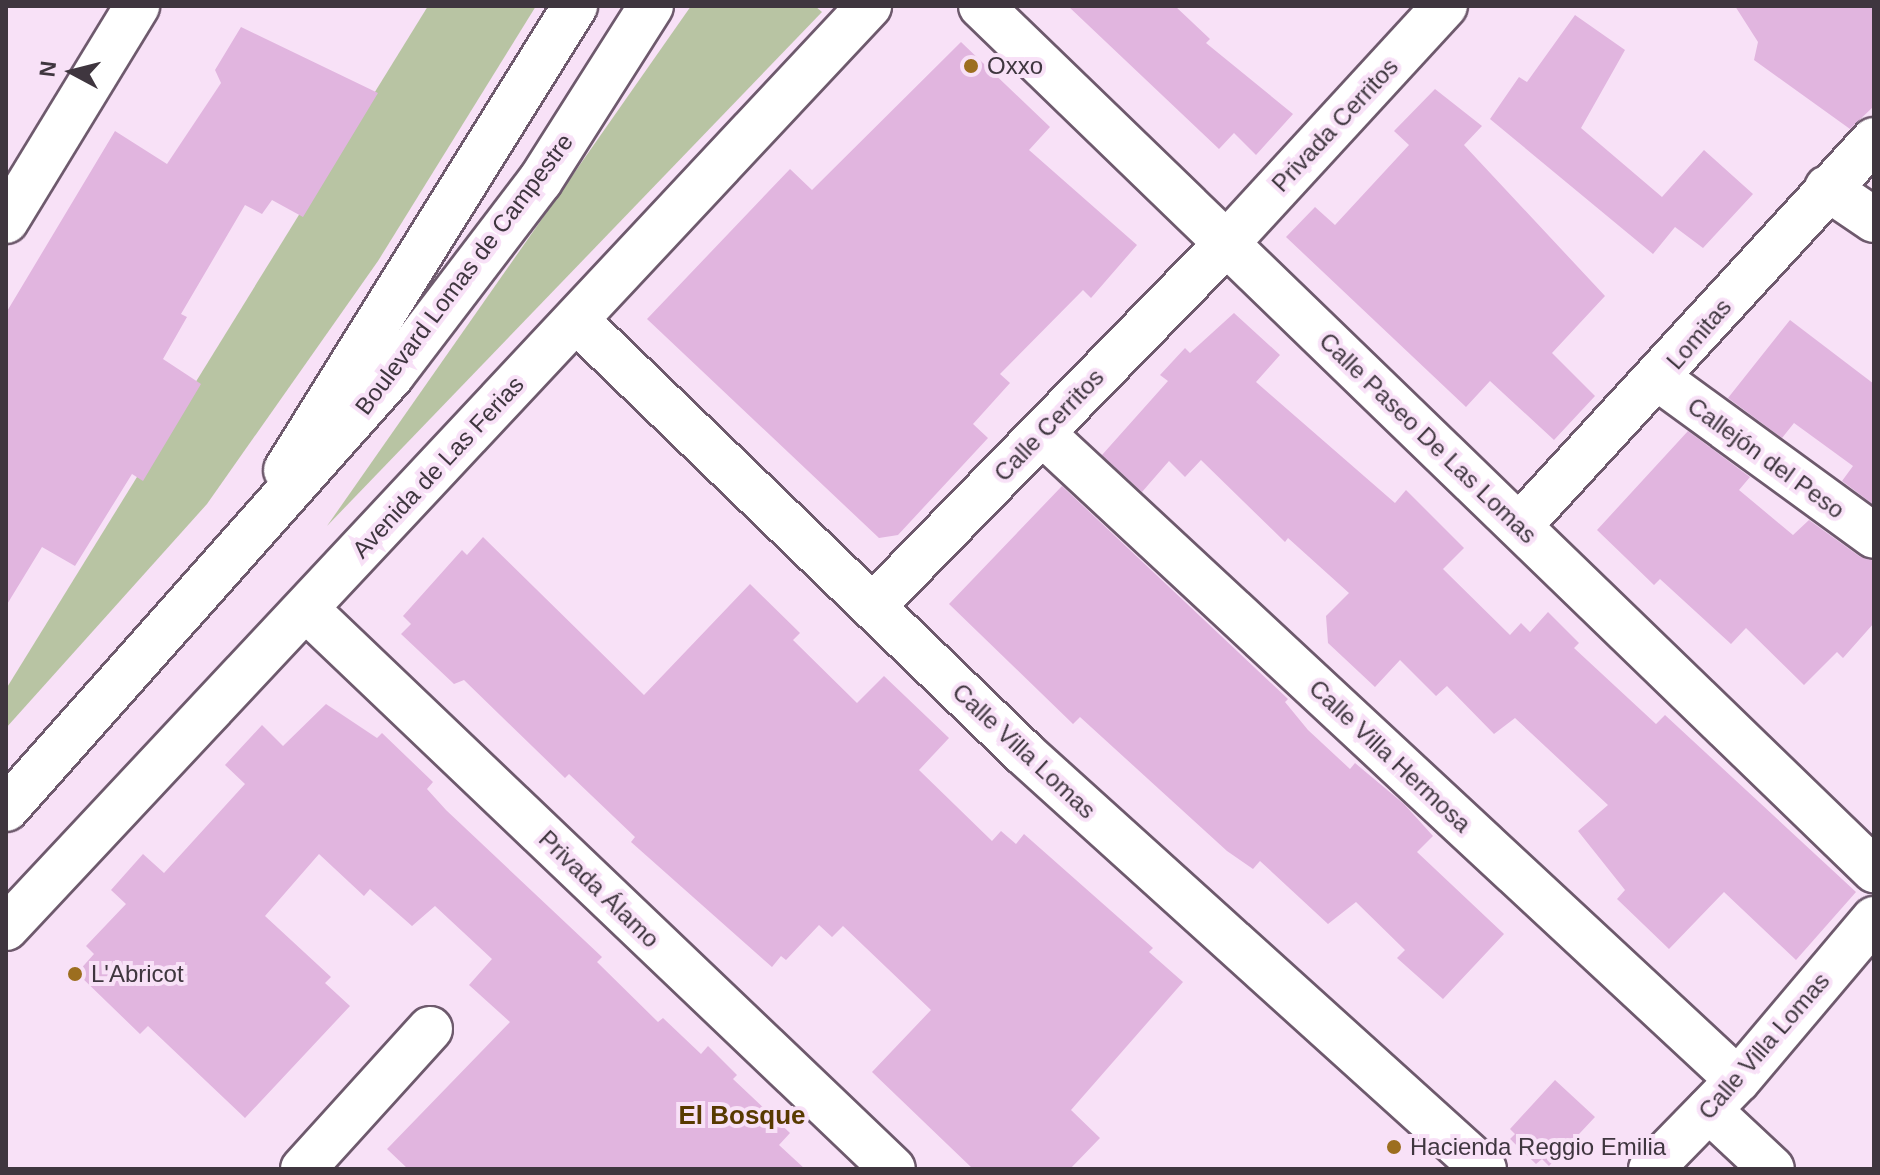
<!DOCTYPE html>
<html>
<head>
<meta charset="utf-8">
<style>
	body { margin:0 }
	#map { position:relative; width:1880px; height:1175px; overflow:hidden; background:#f8e1f7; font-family:Arial,sans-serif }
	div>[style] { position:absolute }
	.green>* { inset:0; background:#b8c4a3 }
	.building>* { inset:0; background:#e1b5df }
	.roads { filter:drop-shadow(2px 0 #6e5a6d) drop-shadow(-2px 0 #6e5a6d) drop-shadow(0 2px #6e5a6d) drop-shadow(0 -2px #6e5a6d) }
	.minor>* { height:44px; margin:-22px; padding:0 22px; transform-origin:22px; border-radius:22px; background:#fff }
	.major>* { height:44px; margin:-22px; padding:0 22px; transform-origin:22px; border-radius:22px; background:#fff }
	.dots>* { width:22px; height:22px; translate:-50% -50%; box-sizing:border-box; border:4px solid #f8e1f7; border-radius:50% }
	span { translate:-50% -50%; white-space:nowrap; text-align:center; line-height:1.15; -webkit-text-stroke:8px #f8e1f7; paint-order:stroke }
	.poi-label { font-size:24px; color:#3f363f }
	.left { translate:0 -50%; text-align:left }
	.street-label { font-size:24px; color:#3f363f }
	.neighbourhood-label { font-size:26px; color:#583a00; font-weight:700 }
	.frame { position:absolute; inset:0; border:8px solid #3f363f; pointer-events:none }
	.north { position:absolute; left:32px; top:32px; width:80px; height:80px; -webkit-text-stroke:6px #f8e1f7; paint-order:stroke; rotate:277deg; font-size:22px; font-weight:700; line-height:32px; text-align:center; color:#3f363f }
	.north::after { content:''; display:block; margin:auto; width:28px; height:36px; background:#3f363f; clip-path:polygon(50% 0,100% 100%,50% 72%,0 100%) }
</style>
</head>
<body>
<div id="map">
	<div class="green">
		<div style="clip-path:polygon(428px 6px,536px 6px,378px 261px,207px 504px,6px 728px,6px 689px)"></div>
		<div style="clip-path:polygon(691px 6px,815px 6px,822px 12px,327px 526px)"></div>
	</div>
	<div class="building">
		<div style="clip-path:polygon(1068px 6px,1175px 6px,1210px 39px,1206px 43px,1293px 114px,1256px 155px,1234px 133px,1219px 149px)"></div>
		<div style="clip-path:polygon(1735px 6px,1874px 6px,1874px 106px,1850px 129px,1754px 60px,1758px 42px)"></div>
		<div style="clip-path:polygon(1575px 15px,1625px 50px,1581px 128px,1662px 197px,1704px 150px,1753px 194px,1703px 248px,1675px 227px,1653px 254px,1490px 119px,1519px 77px,1527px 82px)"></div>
		<div style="clip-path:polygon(241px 27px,378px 93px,303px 217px,272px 200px,262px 214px,245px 205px,181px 314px,187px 317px,163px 359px,201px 384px,143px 481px,132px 474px,75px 566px,42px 547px,6px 606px,6px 313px,115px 131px,167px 164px,221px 83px,215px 70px)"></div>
		<div style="clip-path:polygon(961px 42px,1050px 127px,1029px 150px,1137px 245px,1091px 298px,1083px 290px,1000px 374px,1010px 383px,973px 424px,988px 438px,898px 535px,879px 538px,647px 319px,790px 169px,812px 190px)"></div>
		<div style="clip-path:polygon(1435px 89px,1482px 126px,1464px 145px,1605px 296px,1552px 353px,1595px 396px,1554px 440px,1490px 381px,1466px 407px,1286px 237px,1315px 207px,1335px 225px,1409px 145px,1394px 131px)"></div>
		<div style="clip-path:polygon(1234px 313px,1280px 355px,1256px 382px,1395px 503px,1406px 490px,1464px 548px,1443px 569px,1510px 635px,1521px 623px,1530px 632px,1548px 612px,1579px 643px,1574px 648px,1656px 724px,1665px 715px,1856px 892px,1796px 960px,1724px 892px,1669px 949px,1617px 899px,1625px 890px,1578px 831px,1608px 805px,1515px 718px,1494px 734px,1447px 686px,1436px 696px,1400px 660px,1375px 687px,1328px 643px,1326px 616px,1349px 593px,1288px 538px,1285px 542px,1201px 460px,1185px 477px,1169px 461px,1142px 492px,1102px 455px,1168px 381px,1160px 375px,1185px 348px,1190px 353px)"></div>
		<div style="clip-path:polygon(1790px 320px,1874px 384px,1874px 505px,1842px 481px,1853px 466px,1794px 423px,1782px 438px,1728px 398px)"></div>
		<div style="clip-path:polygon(1688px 431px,1750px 477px,1739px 490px,1793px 535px,1809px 520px,1859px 556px,1874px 561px,1874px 623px,1843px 658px,1837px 652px,1804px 685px,1746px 628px,1731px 644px,1660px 579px,1654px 585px,1597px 530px)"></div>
		<div style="clip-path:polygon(1062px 486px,1288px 699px,1285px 702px,1308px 730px,1350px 769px,1355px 763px,1404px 804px,1433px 836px,1417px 852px,1504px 934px,1443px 999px,1397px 958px,1405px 950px,1356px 902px,1328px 924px,1260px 861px,1253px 869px,1227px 851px,1080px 717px,1073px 724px,949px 604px)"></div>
		<div style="clip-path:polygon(483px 537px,644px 695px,750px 584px,800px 633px,793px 640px,857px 703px,884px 676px,949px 738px,919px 770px,992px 841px,1001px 831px,1016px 844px,1024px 834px,1153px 948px,1149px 952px,1183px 982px,1071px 1110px,1100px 1138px,1070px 1169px,973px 1169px,872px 1072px,931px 1010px,843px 926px,832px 937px,819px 925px,786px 960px,781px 956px,772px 967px,631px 842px,635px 837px,569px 774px,565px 778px,464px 680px,454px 684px,401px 634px,411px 624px,403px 616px,462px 550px,467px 555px)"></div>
		<div style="clip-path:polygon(326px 704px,377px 738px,382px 733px,433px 782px,427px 789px,446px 810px,602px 957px,597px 962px,658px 1022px,663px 1018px,701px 1054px,708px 1046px,737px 1075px,733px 1079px,790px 1133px,779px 1145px,805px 1169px,408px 1169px,387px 1149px,510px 1022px,469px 985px,492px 959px,435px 906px,412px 926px,370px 889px,364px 896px,319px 854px,265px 916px,331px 977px,325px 983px,350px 1006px,245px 1118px,148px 1026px,140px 1034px,77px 973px,94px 954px,86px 946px,126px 904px,111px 890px,143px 854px,164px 873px,245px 784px,225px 765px,262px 725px,283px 746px)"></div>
		<div style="clip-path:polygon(1555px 1080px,1595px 1117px,1549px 1166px,1542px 1159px,1536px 1164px,1510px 1139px,1515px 1134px,1510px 1129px)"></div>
	</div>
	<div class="roads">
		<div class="minor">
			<div style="left:981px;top:6px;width:1243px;rotate:44.05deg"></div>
			<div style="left:1827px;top:188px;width:57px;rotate:34.2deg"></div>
			<div style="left:6px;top:221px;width:252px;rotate:-58.6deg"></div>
			<div style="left:576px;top:320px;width:623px;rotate:44.02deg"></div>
			<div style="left:1024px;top:753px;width:620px;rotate:42.12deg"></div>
			<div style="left:1659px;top:379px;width:266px;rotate:36.1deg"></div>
			<div style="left:1042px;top:433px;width:950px;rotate:42.91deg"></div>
			<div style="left:1520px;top:525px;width:523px;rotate:-47.4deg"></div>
			<div style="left:873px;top:606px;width:504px;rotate:-45.72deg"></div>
			<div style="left:1225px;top:245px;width:325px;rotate:-47.4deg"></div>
			<div style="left:306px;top:609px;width:811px;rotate:43.65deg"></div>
			<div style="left:1709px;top:1110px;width:86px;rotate:43.1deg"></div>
			<div style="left:303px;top:1169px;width:189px;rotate:-47.8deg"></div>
			<div style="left:1651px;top:1169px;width:124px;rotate:-45.7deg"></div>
			<div style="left:1738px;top:1080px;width:211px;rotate:-49.8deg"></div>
		</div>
		<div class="major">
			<div style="left:286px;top:470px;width:547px;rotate:-58.08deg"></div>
			<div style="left:6px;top:809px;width:581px;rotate:-48.35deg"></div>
			<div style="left:392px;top:375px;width:244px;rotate:-52.7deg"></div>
			<div style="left:540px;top:181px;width:207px;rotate:-57.6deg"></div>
			<div style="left:6px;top:928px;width:1263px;rotate:-46.89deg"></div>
		</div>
	</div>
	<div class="dots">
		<div style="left:971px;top:66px;background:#9c6e1f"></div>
		<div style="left:75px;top:974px;background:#9c6e1f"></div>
		<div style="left:1394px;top:1147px;background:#9c6e1f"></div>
	</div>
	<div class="poi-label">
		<span class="left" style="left:987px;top:66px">Oxxo</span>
		<span class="left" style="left:91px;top:974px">L'Abricot</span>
		<span class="left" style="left:1410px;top:1147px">Hacienda Reggio Emilia</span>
	</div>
	<div class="street-label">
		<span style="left:1335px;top:125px;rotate:-47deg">Privada Cerritos</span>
		<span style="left:464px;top:274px;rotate:-53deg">Boulevard Lomas de Campestre</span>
		<span style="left:1699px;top:334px;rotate:-49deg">Lomitas</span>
		<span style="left:1049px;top:425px;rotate:-46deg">Calle Cerritos</span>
		<span style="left:1428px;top:438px;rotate:44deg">Calle Paseo De Las Lomas</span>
		<span style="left:1766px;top:458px;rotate:36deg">Callejón del Peso</span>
		<span style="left:438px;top:467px;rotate:-47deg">Avenida de Las Ferias</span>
		<span style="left:1024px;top:751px;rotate:43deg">Calle Villa Lomas</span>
		<span style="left:1390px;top:756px;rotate:43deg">Calle Villa Hermosa</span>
		<span style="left:599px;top:889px;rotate:44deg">Privada Álamo</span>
		<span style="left:1764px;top:1046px;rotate:-49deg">Calle Villa Lomas</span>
	</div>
	<div class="neighbourhood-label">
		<span style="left:742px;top:1116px">El Bosque</span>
	</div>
	<div class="frame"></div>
	<div class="north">N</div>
</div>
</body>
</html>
